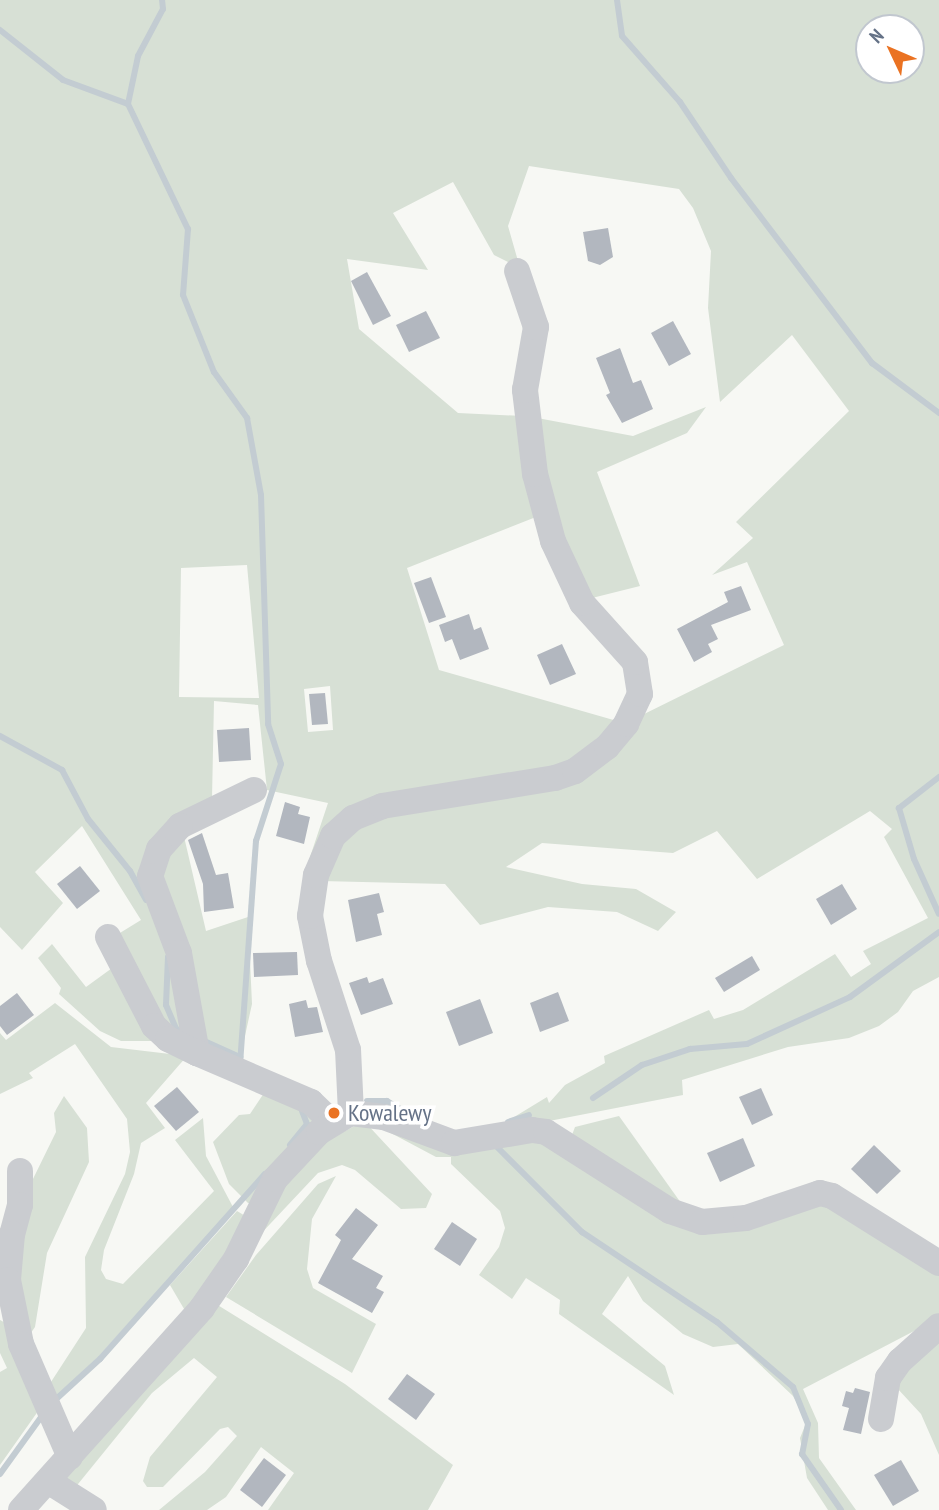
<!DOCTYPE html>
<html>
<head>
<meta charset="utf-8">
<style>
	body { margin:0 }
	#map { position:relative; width:939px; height:1510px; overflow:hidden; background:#f7f8f4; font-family:"PT Sans Narrow",sans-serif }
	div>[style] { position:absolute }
	.green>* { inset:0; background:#d7e0d5 }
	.stream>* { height:6px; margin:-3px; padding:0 3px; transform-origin:3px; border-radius:3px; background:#c3ccd2 }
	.building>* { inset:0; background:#b2b7bf }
	.minor>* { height:26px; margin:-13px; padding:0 13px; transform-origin:13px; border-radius:13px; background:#caccd0 }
	.dots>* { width:19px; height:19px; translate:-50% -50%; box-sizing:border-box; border:4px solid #fff; border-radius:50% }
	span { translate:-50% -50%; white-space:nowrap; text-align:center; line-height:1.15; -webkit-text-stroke:7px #fff; paint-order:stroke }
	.poi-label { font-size:24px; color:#657287 }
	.left { translate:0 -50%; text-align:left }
	.north { position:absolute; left:855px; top:14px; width:70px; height:70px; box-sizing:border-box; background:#fff; border:2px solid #c1c7cf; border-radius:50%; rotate:314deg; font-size:19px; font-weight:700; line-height:28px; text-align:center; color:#657287 }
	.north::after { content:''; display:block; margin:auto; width:24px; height:32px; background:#ea7222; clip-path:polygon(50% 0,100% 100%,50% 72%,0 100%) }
</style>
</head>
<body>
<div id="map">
	<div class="green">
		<div style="clip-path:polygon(evenodd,0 0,939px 0,939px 977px,913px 991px,898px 1012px,879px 1026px,849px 1038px,788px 1047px,682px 1080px,683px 1095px,488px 1133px,547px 1097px,549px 1103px,565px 1085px,605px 1063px,604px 1056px,709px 1010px,714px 1019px,743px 1010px,835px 954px,851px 977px,871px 964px,863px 951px,928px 918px,884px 837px,892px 829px,870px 811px,757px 879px,717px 831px,673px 853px,542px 843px,506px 867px,582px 884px,636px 889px,676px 912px,658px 931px,617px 912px,548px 907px,480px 925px,445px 884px,321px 881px,330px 854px,363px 820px,545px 785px,632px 720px,784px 645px,747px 562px,712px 575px,753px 538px,736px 522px,849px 411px,792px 335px,720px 402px,708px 308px,711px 251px,693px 208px,679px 189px,529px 166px,508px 226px,520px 268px,494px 255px,453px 182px,393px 213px,428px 270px,347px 259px,359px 329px,458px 413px,523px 416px,541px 515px,407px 568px,439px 670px,617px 721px,561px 770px,380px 802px,310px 857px,328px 803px,267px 790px,258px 705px,214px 701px,212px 799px,163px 838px,156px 910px,185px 1030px,177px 1040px,115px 936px,141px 920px,82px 826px,35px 872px,63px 903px,22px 950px,0 927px,0 0,869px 28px,911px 28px,911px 70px,869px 70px,869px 28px,0 0,247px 565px,259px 698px,179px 697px,181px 568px,247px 565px,0 0,330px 686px,333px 730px,308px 732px,304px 689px,330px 686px)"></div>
		<div style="clip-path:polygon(706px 407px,687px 433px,597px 472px,640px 586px,584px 600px,566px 562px,532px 417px,633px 436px)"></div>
		<div style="clip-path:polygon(182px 828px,206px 931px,248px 917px,252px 1004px,239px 1063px,204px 1045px,157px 859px)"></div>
		<div style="clip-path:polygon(52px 944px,86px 987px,119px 963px,166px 1041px,121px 1041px,100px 1031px,59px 994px,61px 988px,38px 958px)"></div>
		<div style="clip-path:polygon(55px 1003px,111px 1047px,187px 1056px,146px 1103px,165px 1128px,141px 1143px,134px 1174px,104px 1250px,101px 1270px,106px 1279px,123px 1284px,214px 1191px,175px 1140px,203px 1118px,206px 1156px,233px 1207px,100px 1355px,51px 1402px,49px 1385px,86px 1328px,85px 1257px,125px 1174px,130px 1152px,127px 1119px,75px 1044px,29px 1073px,33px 1078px,0 1094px,0 1033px,6px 1040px)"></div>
		<div style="clip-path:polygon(273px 1092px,315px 1121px,254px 1203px,248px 1203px,229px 1184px,213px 1142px,239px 1115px,250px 1114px,264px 1093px)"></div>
		<div style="clip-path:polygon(64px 1096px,87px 1128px,89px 1162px,47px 1253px,35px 1327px,28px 1337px,17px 1270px,31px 1183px,56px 1132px,54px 1113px)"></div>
		<div style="clip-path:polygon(619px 1116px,686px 1210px,572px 1135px,575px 1127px)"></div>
		<div style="clip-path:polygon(364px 1121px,432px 1194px,426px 1208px,401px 1209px,355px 1170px,342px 1165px,318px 1173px,255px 1240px,266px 1210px,319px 1145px)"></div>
		<div style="clip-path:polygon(389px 1132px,527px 1135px,672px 1219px,820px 1199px,939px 1273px,939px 1318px,803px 1389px,818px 1423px,819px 1458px,856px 1510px,828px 1510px,807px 1478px,800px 1438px,807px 1421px,793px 1396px,738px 1344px,713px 1347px,683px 1334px,643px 1301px,628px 1276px,602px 1314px,665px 1366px,674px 1395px,559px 1314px,560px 1300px,526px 1278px,512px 1299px,479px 1275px,499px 1247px,505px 1228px,500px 1211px,451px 1164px,451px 1157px,436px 1157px)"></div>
		<div style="clip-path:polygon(336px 1176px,312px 1219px,307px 1269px,313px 1288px,376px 1324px,352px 1373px,226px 1297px,256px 1255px,318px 1184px)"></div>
		<div style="clip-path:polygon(237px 1211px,247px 1217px,187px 1314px,170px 1285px)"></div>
		<div style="clip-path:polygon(216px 1304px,345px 1384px,453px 1465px,428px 1510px,268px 1510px,294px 1473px,261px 1447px,226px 1497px,207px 1510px,159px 1510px,205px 1472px,237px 1436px,228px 1427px,220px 1429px,163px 1487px,147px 1487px,143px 1481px,150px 1457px,217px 1377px,194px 1358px,152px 1393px,74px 1489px,61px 1482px)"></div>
		<div style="clip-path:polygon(0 1320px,13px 1327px,41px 1407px,0 1465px,0 1372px,7px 1368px,0 1353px)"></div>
		<div style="clip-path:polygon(939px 1332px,939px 1455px,921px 1414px,897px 1388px,905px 1369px)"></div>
	</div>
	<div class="stream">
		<div style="left:617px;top:0;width:36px;rotate:82deg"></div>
		<div style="left:622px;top:36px;width:88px;rotate:48.7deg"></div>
		<div style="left:680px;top:102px;width:92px;rotate:56.1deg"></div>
		<div style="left:731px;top:178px;width:233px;rotate:52.7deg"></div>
		<div style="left:872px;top:363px;width:84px;rotate:36.7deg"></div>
		<div style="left:0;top:30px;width:80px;rotate:38.4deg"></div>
		<div style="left:63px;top:80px;width:69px;rotate:20.3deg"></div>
		<div style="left:128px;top:104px;width:139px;rotate:64.4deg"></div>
		<div style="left:188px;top:229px;width:66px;rotate:94.3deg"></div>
		<div style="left:183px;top:295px;width:83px;rotate:68.1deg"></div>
		<div style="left:214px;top:372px;width:57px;rotate:54.3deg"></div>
		<div style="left:247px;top:418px;width:78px;rotate:79.7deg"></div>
		<div style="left:261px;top:495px;width:229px;rotate:88.2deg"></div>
		<div style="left:268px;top:724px;width:42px;rotate:72deg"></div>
		<div style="left:281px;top:764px;width:81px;rotate:108deg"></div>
		<div style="left:256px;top:841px;width:225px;rotate:94.1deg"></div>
		<div style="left:128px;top:104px;width:49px;rotate:-78.2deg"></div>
		<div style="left:138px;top:56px;width:53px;rotate:-62deg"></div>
		<div style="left:163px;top:9px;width:9px;rotate:-96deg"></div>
		<div style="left:0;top:736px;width:71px;rotate:28.7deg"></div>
		<div style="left:62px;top:770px;width:55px;rotate:62deg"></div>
		<div style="left:88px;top:819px;width:67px;rotate:51.1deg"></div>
		<div style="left:130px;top:871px;width:33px;rotate:61deg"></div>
		<div style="left:939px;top:777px;width:51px;rotate:142.2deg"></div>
		<div style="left:899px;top:808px;width:53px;rotate:73.6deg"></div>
		<div style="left:914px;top:859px;width:60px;rotate:65.6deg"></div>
		<div style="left:168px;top:957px;width:48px;rotate:92.4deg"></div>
		<div style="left:166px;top:1005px;width:26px;rotate:67deg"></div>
		<div style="left:176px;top:1029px;width:7px;rotate:27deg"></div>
		<div style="left:202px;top:1040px;width:42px;rotate:24.1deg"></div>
		<div style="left:593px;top:1098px;width:59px;rotate:-34deg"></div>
		<div style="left:642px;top:1065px;width:51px;rotate:-18.4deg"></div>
		<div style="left:690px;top:1049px;width:57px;rotate:-5deg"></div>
		<div style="left:747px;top:1044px;width:113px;rotate:-24.5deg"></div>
		<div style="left:850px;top:997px;width:110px;rotate:-36.1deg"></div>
		<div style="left:367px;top:1101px;width:20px"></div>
		<div style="left:387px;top:1101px;width:21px;rotate:31deg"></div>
		<div style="left:508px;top:1122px;width:22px;rotate:-18deg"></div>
		<div style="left:290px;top:1145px;width:27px;rotate:-51deg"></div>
		<div style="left:307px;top:1124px;width:14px;rotate:-111deg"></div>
		<div style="left:496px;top:1146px;width:122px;rotate:45deg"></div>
		<div style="left:582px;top:1232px;width:162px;rotate:33.7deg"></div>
		<div style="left:717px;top:1322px;width:100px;rotate:40.5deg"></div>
		<div style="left:793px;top:1387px;width:40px;rotate:68deg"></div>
		<div style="left:808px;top:1424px;width:31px;rotate:101deg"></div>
		<div style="left:802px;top:1454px;width:68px;rotate:55.1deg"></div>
		<div style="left:53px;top:1402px;width:64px;rotate:-42.5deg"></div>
		<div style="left:100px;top:1359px;width:248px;rotate:-48.3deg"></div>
		<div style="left:0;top:1474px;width:75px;rotate:-54.2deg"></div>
	</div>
	<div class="building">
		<div style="clip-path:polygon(608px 228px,613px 257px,600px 265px,588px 261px,583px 232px)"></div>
		<div style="clip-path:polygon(367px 272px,391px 316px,373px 325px,351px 281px)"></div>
		<div style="clip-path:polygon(426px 311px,440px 338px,409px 352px,396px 325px)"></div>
		<div style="clip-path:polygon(673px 321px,691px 354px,669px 366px,651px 333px)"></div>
		<div style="clip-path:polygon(620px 348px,633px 383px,641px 380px,653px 409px,622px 423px,606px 395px,610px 393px,596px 358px)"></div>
		<div style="clip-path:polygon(431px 577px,446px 617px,429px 623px,414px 583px)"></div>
		<div style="clip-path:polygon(741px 586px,751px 610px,711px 625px,718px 639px,708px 644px,712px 652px,694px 662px,677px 629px,728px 602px,724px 592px)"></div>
		<div style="clip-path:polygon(469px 614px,474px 630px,481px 627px,489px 649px,460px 660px,452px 639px,445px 642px,439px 625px)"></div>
		<div style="clip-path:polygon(562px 644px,576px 674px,550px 685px,537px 655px)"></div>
		<div style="clip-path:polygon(325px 693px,328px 724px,312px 725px,309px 694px)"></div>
		<div style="clip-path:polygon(249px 728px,251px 760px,219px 762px,217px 730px)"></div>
		<div style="clip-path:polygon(285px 802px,300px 807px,298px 814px,310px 817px,304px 844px,276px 836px)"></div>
		<div style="clip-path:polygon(202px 833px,216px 875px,228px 873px,234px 908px,204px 912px,203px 884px,188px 840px)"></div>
		<div style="clip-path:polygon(80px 866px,100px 891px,77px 909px,57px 884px)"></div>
		<div style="clip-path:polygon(842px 884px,857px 909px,831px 925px,816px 899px)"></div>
		<div style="clip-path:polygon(379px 893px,384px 912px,377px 914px,382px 935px,356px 942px,348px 900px)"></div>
		<div style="clip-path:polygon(297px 952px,298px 975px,254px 977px,253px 953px)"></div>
		<div style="clip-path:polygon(752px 956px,760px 970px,724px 992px,715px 978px)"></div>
		<div style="clip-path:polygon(367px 977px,369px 983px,383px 978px,393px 1004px,361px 1015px,349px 983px)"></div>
		<div style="clip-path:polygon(558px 992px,569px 1021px,540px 1032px,530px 1003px)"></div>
		<div style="clip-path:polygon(17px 993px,34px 1015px,7px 1035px,0 1026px,0 1006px)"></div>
		<div style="clip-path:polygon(480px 999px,493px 1033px,459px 1046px,446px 1012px)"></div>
		<div style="clip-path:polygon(306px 1000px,308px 1008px,317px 1007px,323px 1032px,295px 1037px,289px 1004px)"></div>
		<div style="clip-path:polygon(177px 1087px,199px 1112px,176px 1131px,154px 1106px)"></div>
		<div style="clip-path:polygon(761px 1088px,773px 1115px,752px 1125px,739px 1097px)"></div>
		<div style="clip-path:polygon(743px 1138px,755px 1166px,720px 1182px,707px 1153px)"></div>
		<div style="clip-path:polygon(874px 1145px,901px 1171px,877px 1194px,851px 1169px)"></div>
		<div style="clip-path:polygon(356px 1208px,378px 1225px,352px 1259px,383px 1276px,376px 1288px,384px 1292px,372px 1313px,318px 1283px,341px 1240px,335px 1235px)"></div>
		<div style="clip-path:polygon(452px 1222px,477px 1239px,460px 1266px,434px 1249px)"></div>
		<div style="clip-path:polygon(407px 1374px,435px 1394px,416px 1420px,388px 1399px)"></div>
		<div style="clip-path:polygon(855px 1388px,870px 1392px,861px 1434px,843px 1430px,849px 1408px,842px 1406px,846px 1391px,853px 1393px)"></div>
		<div style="clip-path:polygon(264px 1458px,286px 1475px,262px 1507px,240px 1490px)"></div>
		<div style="clip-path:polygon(901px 1460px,919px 1491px,893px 1506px,874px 1475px)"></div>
	</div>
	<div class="minor">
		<div style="left:254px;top:790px;width:82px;rotate:154.1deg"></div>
		<div style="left:180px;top:826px;width:31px;rotate:132deg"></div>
		<div style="left:159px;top:849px;width:28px;rotate:108deg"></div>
		<div style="left:150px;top:876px;width:82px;rotate:69.4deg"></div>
		<div style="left:179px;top:953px;width:102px;rotate:79.8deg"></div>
		<div style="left:197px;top:1053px;width:124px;rotate:23.3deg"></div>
		<div style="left:311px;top:1102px;width:29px;rotate:44deg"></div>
		<div style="left:108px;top:937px;width:100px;rotate:62.7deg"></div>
		<div style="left:154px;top:1026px;width:19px;rotate:43deg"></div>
		<div style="left:168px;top:1039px;width:32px;rotate:26deg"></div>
		<div style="left:351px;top:1113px;width:63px;rotate:-92.7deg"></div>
		<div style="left:348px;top:1050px;width:94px;rotate:-108deg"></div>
		<div style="left:319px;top:961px;width:46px;rotate:-101.3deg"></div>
		<div style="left:310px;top:916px;width:41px;rotate:-81.7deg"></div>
		<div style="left:316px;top:875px;width:43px;rotate:-66.4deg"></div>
		<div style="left:333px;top:836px;width:27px;rotate:-42deg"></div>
		<div style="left:353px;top:818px;width:31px;rotate:-22deg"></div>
		<div style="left:382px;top:806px;width:175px;rotate:-9.2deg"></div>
		<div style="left:555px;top:778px;width:21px;rotate:-19deg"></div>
		<div style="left:575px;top:771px;width:40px;rotate:-37deg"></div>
		<div style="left:607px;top:747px;width:30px;rotate:-50deg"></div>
		<div style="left:626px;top:724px;width:33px;rotate:-65deg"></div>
		<div style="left:640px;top:694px;width:32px;rotate:-99deg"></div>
		<div style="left:635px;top:662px;width:79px;rotate:-131.9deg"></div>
		<div style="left:582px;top:603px;width:68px;rotate:-115.1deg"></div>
		<div style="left:553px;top:541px;width:69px;rotate:-105deg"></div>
		<div style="left:535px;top:474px;width:85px;rotate:-96.8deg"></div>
		<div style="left:525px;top:390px;width:64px;rotate:-80.1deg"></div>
		<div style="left:536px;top:327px;width:59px;rotate:-108.7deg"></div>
		<div style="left:20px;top:1171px;width:34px;rotate:90deg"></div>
		<div style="left:20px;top:1205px;width:30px;rotate:105deg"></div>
		<div style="left:12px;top:1234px;width:46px;rotate:95deg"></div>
		<div style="left:8px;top:1280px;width:65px;rotate:78.5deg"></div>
		<div style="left:21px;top:1344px;width:123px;rotate:66.6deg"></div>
		<div style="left:881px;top:1419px;width:42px;rotate:-80.3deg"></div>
		<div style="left:888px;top:1378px;width:21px;rotate:-55deg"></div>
		<div style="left:900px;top:1361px;width:52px;rotate:-41.9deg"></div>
		<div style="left:48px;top:1481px;width:54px;rotate:32.2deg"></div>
		<div style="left:21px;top:1510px;width:271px;rotate:-48.1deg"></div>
		<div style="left:202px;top:1308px;width:60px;rotate:-55.2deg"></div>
		<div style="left:236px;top:1259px;width:89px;rotate:-64deg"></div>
		<div style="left:275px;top:1179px;width:64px;rotate:-46.9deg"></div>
		<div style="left:319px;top:1132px;width:37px;rotate:-31deg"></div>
		<div style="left:351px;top:1113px;width:33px;rotate:7deg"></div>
		<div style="left:384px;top:1117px;width:75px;rotate:20.4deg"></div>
		<div style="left:454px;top:1143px;width:79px;rotate:-9.5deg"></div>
		<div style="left:532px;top:1130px;width:14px;rotate:8deg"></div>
		<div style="left:546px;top:1132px;width:147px;rotate:32.5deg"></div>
		<div style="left:670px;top:1211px;width:34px;rotate:19deg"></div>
		<div style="left:702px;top:1222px;width:44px;rotate:-5.2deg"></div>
		<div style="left:746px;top:1218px;width:78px;rotate:-18.7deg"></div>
		<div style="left:820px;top:1193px;width:12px;rotate:14deg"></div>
		<div style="left:832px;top:1196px;width:126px;rotate:32.1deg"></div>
	</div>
	<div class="dots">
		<div style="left:334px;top:1113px;background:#ea7222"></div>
	</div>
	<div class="poi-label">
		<span class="left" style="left:348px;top:1113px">Kowalewy</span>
	</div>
	<div class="north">N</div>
</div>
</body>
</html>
